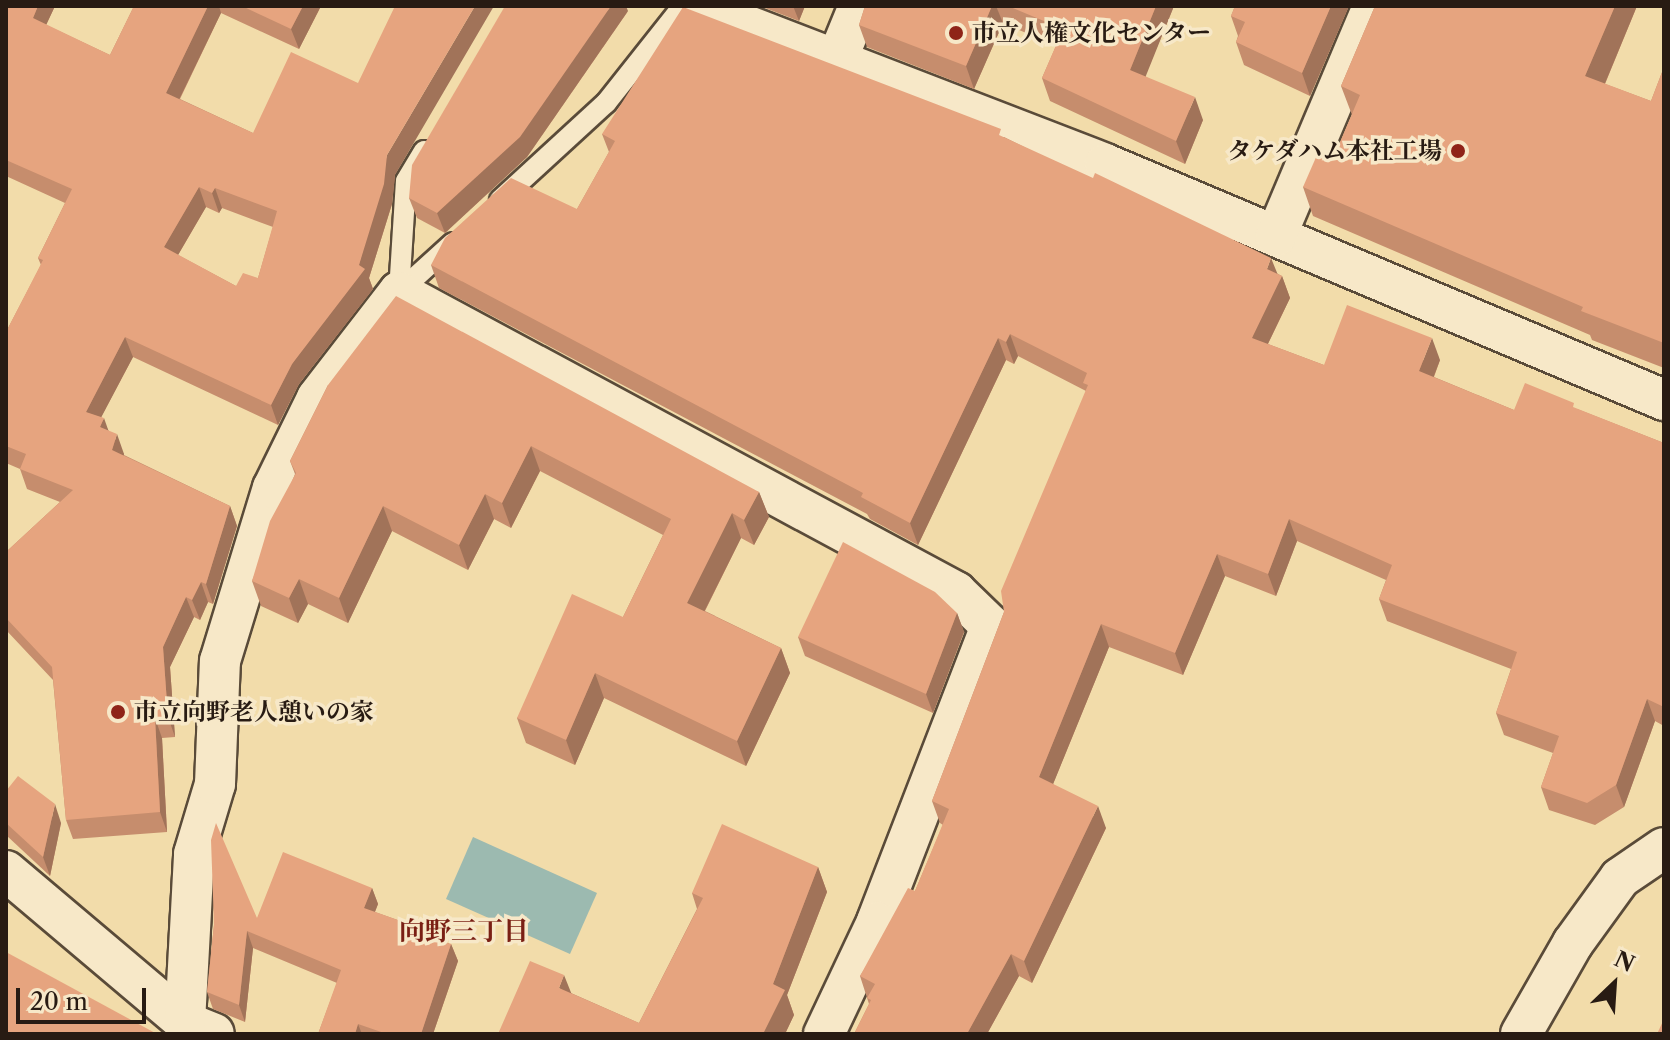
<!DOCTYPE html>
<html>
<head>
<meta charset="utf-8">
<style>
	body { margin:0 }
	#map { position:relative; width:1670px; height:1040px; overflow:hidden; background:#f2dcaa; font-family:"Libre Caslon Text","Noto Serif JP",serif }
	div>[style] { position:absolute }
	.water>* { inset:0; background:#9cbab0 }
	.roads { filter:drop-shadow(2px 0 #5a4b39) drop-shadow(-2px 0 #5a4b39) drop-shadow(0 2px #5a4b39) drop-shadow(0 -2px #5a4b39) }
	.lane>* { height:20px; margin:-10px; padding:0 10px; transform-origin:10px; border-radius:10px; background:#f7e8c8 }
	.street>* { height:40px; margin:-20px; padding:0 20px; transform-origin:20px; border-radius:20px; background:#f7e8c8 }
	.wall>* { inset:0; background:#c68d6d }
	.shaded-wall>* { inset:0; background:#a17359 }
	.building>* { inset:0; background:#e6a47f }
	.dots>* { width:22px; height:22px; translate:-50% -50%; box-sizing:border-box; border:4px solid #f7e8c8; border-radius:50% }
	span { translate:-50% -50%; white-space:nowrap; text-align:center; line-height:1.15; -webkit-text-stroke:7px #f7e8c8; paint-order:stroke }
	.poi-label { font-size:24px; color:#281b13; font-weight:700 }
	.left { translate:0 -50%; text-align:left }
	.right { translate:-100% -50%; text-align:right }
	.neighbourhood-label { font-size:26px; color:#7a1f14; font-weight:700 }
	.frame { position:absolute; inset:0; border:8px solid #281b13; pointer-events:none }
	.north { position:absolute; left:1574px; top:944px; width:80px; height:80px; -webkit-text-stroke:6px #f7e8c8; paint-order:stroke; rotate:25deg; font-size:22px; font-weight:700; line-height:32px; text-align:center; color:#281b13 }
	.north::after { content:''; display:block; margin:auto; width:28px; height:36px; background:#281b13; clip-path:polygon(50% 0,100% 100%,50% 72%,0 100%) }
	.scale { position:absolute; left:16px; top:988px; width:130px; height:36px; box-sizing:border-box; border:4px solid #281b13; border-top:0; padding-left:10px; font-size:24px; line-height:28px; white-space:nowrap; color:#281b13; -webkit-text-stroke:6px #f7e8c8; paint-order:stroke }
</style>
</head>
<body>
<div id="map">
	<div class="water">
		<div style="clip-path:polygon(473px 837px,597px 893px,570px 954px,446px 899px)"></div>
	</div>
	<div class="roads">
		<div class="lane">
			<div style="left:500px;top:200px;width:144px;rotate:-42.5deg"></div>
			<div style="left:606px;top:103px;width:124px;rotate:-51.6deg"></div>
			<div style="left:399px;top:292px;width:73px;rotate:-42.2deg"></div>
			<div style="left:399px;top:292px;width:111px;rotate:-86.4deg"></div>
			<div style="left:406px;top:181px;width:35px;rotate:-59deg"></div>
		</div>
		<div class="street">
			<div style="left:696px;top:6px;width:438px;rotate:21.1deg"></div>
			<div style="left:1105px;top:164px;width:607px;rotate:22.89deg"></div>
			<div style="left:836px;top:62px;width:61px;rotate:-67.7deg"></div>
			<div style="left:1276px;top:236px;width:250px;rotate:-67.1deg"></div>
			<div style="left:6px;top:871px;width:234px;rotate:40.2deg"></div>
			<div style="left:185px;top:1022px;width:31px;rotate:22deg"></div>
			<div style="left:185px;top:1022px;width:168px;rotate:-86.9deg"></div>
			<div style="left:194px;top:854px;width:73px;rotate:-73.3deg"></div>
			<div style="left:215px;top:784px;width:123px;rotate:-87.7deg"></div>
			<div style="left:220px;top:661px;width:181px;rotate:-73deg"></div>
			<div style="left:273px;top:488px;width:100px;rotate:-63.9deg"></div>
			<div style="left:317px;top:398px;width:134px;rotate:-52.3deg"></div>
			<div style="left:399px;top:292px;width:633px;rotate:28.31deg"></div>
			<div style="left:956px;top:592px;width:49px;rotate:44.2deg"></div>
			<div style="left:991px;top:626px;width:317px;rotate:111.1deg"></div>
			<div style="left:877px;top:922px;width:124px;rotate:115.3deg"></div>
			<div style="left:1521px;top:1034px;width:105px;rotate:-60.3deg"></div>
			<div style="left:1573px;top:943px;width:80px;rotate:-54.1deg"></div>
			<div style="left:1620px;top:878px;width:53px;rotate:-34.3deg"></div>
		</div>
	</div>
	<div class="wall">
		<div style="clip-path:polygon(evenodd,6px 6px,55px 6px,46px 25px,110px 55px,134px 6px,321px 6px,299px 49px,221px 13px,180px 99px,253px 133px,395px 175px,392px 204px,369px 278px,373px 289px,299px 384px,278px 425px,133px 357px,101px 417px,108px 430px,124px 454px,124px 455px,230px 506px,237px 526px,213px 604px,208px 602px,200px 620px,194px 617px,170px 667px,175px 737px,162px 738px,167px 832px,73px 839px,66px 820px,53px 680px,6px 630px,6px 552px,60px 502px,27px 489px,20px 469px,6px 463px,6px 332px,41px 265px,38px 258px,65px 203px,6px 176px,6px 6px,206px 207px,219px 213px,222px 208px,273px 227px,258px 278px,236px 286px,178px 255px,206px 207px)"></div>
		<div style="clip-path:polygon(760px 6px,805px 6px,799px 21px)"></div>
		<div style="clip-path:polygon(865px 6px,1174px 6px,1145px 76px,1203px 120px,1185px 164px,1050px 101px,1042px 78px,1056px 46px,1003px 23px,974px 89px,867px 47px,859px 25px)"></div>
		<div style="clip-path:polygon(1235px 6px,1349px 6px,1310px 96px,1244px 65px,1236px 42px,1238px 36px,1231px 16px)"></div>
		<div style="clip-path:polygon(1375px 6px,1637px 6px,1605px 84px,1651px 101px,1664px 67px,1664px 368px,1592px 340px,1590px 335px,1313px 216px,1303px 187px,1332px 161px,1352px 115px,1341px 86px)"></div>
		<div style="clip-path:polygon(628px 11px,527px 157px,445px 233px,417px 218px,409px 198px)"></div>
		<div style="clip-path:polygon(602px 134px,1004px 137px,1282px 276px,1290px 298px,1268px 344px,1324px 365px,1440px 360px,1434px 377px,1514px 410px,1577px 409px,1664px 443px,1664px 726px,1655px 721px,1624px 807px,1595px 825px,1549px 810px,1541px 787px,1553px 753px,1504px 735px,1496px 713px,1511px 669px,1387px 621px,1379px 599px,1386px 580px,1297px 541px,1276px 596px,1225px 576px,1183px 675px,1109px 647px,1053px 784px,1106px 828px,1032px 983px,1019px 976px,987px 1034px,854px 1034px,869px 1004px,860px 976px,915px 891px,943px 825px,940px 823px,932px 801px,1004px 612px,1086px 391px,1018px 356px,1014px 364px,1006px 360px,918px 545px,870px 519px,867px 514px,439px 288px,431px 265px,577px 209px,609px 152px)"></div>
		<div style="clip-path:polygon(328px 385px,759px 492px,769px 517px,754px 545px,741px 538px,705px 611px,781px 648px,790px 673px,746px 766px,604px 698px,575px 765px,526px 743px,517px 718px,623px 617px,663px 535px,540px 471px,511px 528px,494px 519px,468px 570px,392px 531px,348px 623px,308px 604px,298px 623px,261px 606px,252px 581px,295px 474px,290px 461px)"></div>
		<div style="clip-path:polygon(957px 613px,964px 632px,933px 713px,805px 656px,798px 637px)"></div>
		<div style="clip-path:polygon(6px 791px,61px 823px,50px 876px,6px 835px)"></div>
		<div style="clip-path:polygon(818px 867px,827px 892px,787px 995px,794px 1015px,785px 1034px,498px 1034px,571px 993px,639px 1023px,697px 909px,692px 893px)"></div>
		<div style="clip-path:polygon(372px 888px,378px 904px,375px 912px,440px 935px,442px 941px,451px 944px,458px 961px,433px 1034px,318px 1034px,337px 983px,253px 948px,245px 1022px,213px 1009px,207px 992px,214px 925px,257px 918px)"></div>
	</div>
	<div class="shaded-wall">
		<div style="clip-path:polygon(38px 6px,55px 6px,40px 38px,33px 18px)"></div>
		<div style="clip-path:polygon(208px 6px,219px 6px,221px 13px,173px 112px,166px 93px)"></div>
		<div style="clip-path:polygon(303px 6px,321px 6px,299px 49px,291px 29px)"></div>
		<div style="clip-path:polygon(475px 6px,494px 6px,395px 175px,392px 204px,369px 278px,373px 289px,299px 384px,278px 425px,271px 405px,292px 364px,359px 265px,387px 155px)"></div>
		<div style="clip-path:polygon(611px 6px,626px 6px,628px 11px,527px 157px,445px 233px,437px 213px)"></div>
		<div style="clip-path:polygon(793px 6px,805px 6px,799px 21px)"></div>
		<div style="clip-path:polygon(992px 6px,996px 6px,1003px 23px,974px 89px,966px 66px)"></div>
		<div style="clip-path:polygon(1156px 6px,1174px 6px,1139px 93px,1130px 70px)"></div>
		<div style="clip-path:polygon(1331px 6px,1349px 6px,1310px 96px,1302px 73px)"></div>
		<div style="clip-path:polygon(1615px 6px,1637px 6px,1596px 105px,1585px 76px)"></div>
		<div style="clip-path:polygon(1195px 97px,1203px 120px,1185px 164px,1176px 141px)"></div>
		<div style="clip-path:polygon(199px 187px,206px 207px,171px 267px,164px 247px)"></div>
		<div style="clip-path:polygon(215px 188px,222px 208px,219px 213px,212px 193px)"></div>
		<div style="clip-path:polygon(1271px 258px,1280px 280px,1282px 276px,1290px 298px,1260px 360px,1252px 338px,1267px 269px)"></div>
		<div style="clip-path:polygon(1010px 334px,1018px 356px,1014px 364px,1006px 342px)"></div>
		<div style="clip-path:polygon(125px 337px,133px 357px,94px 431px,86px 412px)"></div>
		<div style="clip-path:polygon(998px 338px,1006px 360px,918px 545px,910px 523px)"></div>
		<div style="clip-path:polygon(1432px 338px,1440px 360px,1427px 394px,1419px 371px)"></div>
		<div style="clip-path:polygon(104px 418px,111px 438px,100px 427px)"></div>
		<div style="clip-path:polygon(117px 434px,124px 454px,119px 469px,112px 450px)"></div>
		<div style="clip-path:polygon(531px 446px,540px 471px,511px 528px,502px 503px)"></div>
		<div style="clip-path:polygon(759px 492px,769px 517px,754px 545px,744px 520px)"></div>
		<div style="clip-path:polygon(485px 494px,494px 519px,468px 570px,459px 545px)"></div>
		<div style="clip-path:polygon(230px 506px,237px 526px,213px 604px,206px 584px)"></div>
		<div style="clip-path:polygon(383px 506px,392px 531px,348px 623px,339px 598px)"></div>
		<div style="clip-path:polygon(732px 513px,741px 538px,696px 628px,687px 603px)"></div>
		<div style="clip-path:polygon(1289px 519px,1297px 541px,1276px 596px,1268px 574px)"></div>
		<div style="clip-path:polygon(1217px 554px,1225px 576px,1183px 675px,1175px 653px)"></div>
		<div style="clip-path:polygon(299px 579px,308px 604px,298px 623px,289px 598px)"></div>
		<div style="clip-path:polygon(201px 582px,208px 602px,200px 620px,192px 600px)"></div>
		<div style="clip-path:polygon(186px 597px,194px 617px,170px 667px,175px 737px,168px 717px,163px 647px)"></div>
		<div style="clip-path:polygon(957px 613px,964px 632px,933px 713px,926px 694px)"></div>
		<div style="clip-path:polygon(1101px 624px,1109px 647px,1047px 799px,1039px 777px)"></div>
		<div style="clip-path:polygon(781px 648px,790px 673px,746px 766px,737px 741px)"></div>
		<div style="clip-path:polygon(595px 673px,604px 698px,575px 765px,566px 740px)"></div>
		<div style="clip-path:polygon(1647px 699px,1655px 721px,1624px 807px,1616px 785px)"></div>
		<div style="clip-path:polygon(155px 718px,162px 738px,167px 832px,160px 812px)"></div>
		<div style="clip-path:polygon(55px 804px,61px 823px,50px 876px,43px 857px)"></div>
		<div style="clip-path:polygon(1098px 806px,1106px 828px,1032px 983px,1024px 961px)"></div>
		<div style="clip-path:polygon(818px 867px,827px 892px,787px 995px,794px 1015px,785px 1034px,763px 1034px,773px 984px)"></div>
		<div style="clip-path:polygon(372px 888px,378px 904px,370px 924px,364px 908px)"></div>
		<div style="clip-path:polygon(247px 931px,253px 948px,245px 1022px,239px 1005px)"></div>
		<div style="clip-path:polygon(451px 944px,458px 961px,433px 1034px,421px 1034px)"></div>
		<div style="clip-path:polygon(1011px 954px,1019px 976px,987px 1034px,968px 1034px,968px 1032px)"></div>
		<div style="clip-path:polygon(564px 975px,574px 1000px,559px 988px)"></div>
		<div style="clip-path:polygon(358px 1024px,362px 1034px,355px 1034px)"></div>
	</div>
	<div class="building">
		<div style="clip-path:polygon(evenodd,6px 6px,38px 6px,33px 18px,110px 55px,134px 6px,208px 6px,166px 93px,253px 133px,291px 52px,358px 83px,395px 6px,475px 6px,387px 155px,384px 184px,359px 265px,365px 269px,292px 364px,271px 405px,125px 337px,86px 412px,104px 418px,100px 427px,117px 434px,112px 450px,230px 506px,206px 584px,201px 582px,192px 600px,186px 597px,163px 647px,168px 717px,155px 718px,160px 812px,66px 820px,52px 667px,6px 618px,6px 552px,73px 490px,20px 469px,26px 454px,6px 446px,6px 332px,43px 260px,38px 258px,72px 189px,6px 160px,6px 6px,199px 187px,212px 193px,215px 188px,277px 211px,258px 278px,243px 273px,236px 286px,164px 247px,199px 187px)"></div>
		<div style="clip-path:polygon(242px 6px,303px 6px,291px 29px)"></div>
		<div style="clip-path:polygon(505px 6px,611px 6px,520px 137px,437px 213px,409px 198px,412px 165px)"></div>
		<div style="clip-path:polygon(865px 6px,992px 6px,966px 66px,859px 25px)"></div>
		<div style="clip-path:polygon(1008px 6px,1156px 6px,1130px 70px,1195px 97px,1176px 141px,1042px 78px,1063px 29px)"></div>
		<div style="clip-path:polygon(1235px 6px,1331px 6px,1302px 73px,1236px 42px,1245px 22px,1231px 16px)"></div>
		<div style="clip-path:polygon(1375px 6px,1615px 6px,1585px 76px,1651px 101px,1664px 67px,1664px 343px,1581px 311px,1583px 307px,1303px 187px,1317px 155px,1332px 161px,1360px 95px,1341px 86px)"></div>
		<div style="clip-path:polygon(683px 7px,1001px 129px,999px 135px,1093px 178px,1095px 173px,1271px 258px,1267px 269px,1282px 276px,1252px 338px,1324px 365px,1347px 305px,1432px 338px,1419px 371px,1514px 410px,1525px 383px,1574px 403px,1573px 407px,1664px 443px,1664px 707px,1647px 699px,1616px 785px,1587px 803px,1541px 787px,1559px 736px,1496px 713px,1517px 652px,1379px 599px,1392px 565px,1289px 519px,1268px 574px,1217px 554px,1175px 653px,1101px 624px,1039px 777px,1098px 806px,1024px 961px,1011px 954px,968px 1032px,971px 1034px,854px 1034px,871px 1000px,867px 998px,875px 984px,860px 976px,908px 888px,915px 891px,949px 809px,932px 801px,1004px 612px,1001px 591px,1088px 385px,1083px 383px,1087px 373px,1010px 334px,1006px 342px,998px 338px,910px 523px,861px 497px,863px 493px,431px 265px,445px 238px,511px 178px,577px 209px,615px 141px,602px 134px)"></div>
		<div style="clip-path:polygon(396px 296px,759px 492px,744px 520px,732px 513px,687px 603px,781px 648px,737px 741px,595px 673px,566px 740px,517px 718px,572px 594px,623px 617px,671px 519px,531px 446px,502px 503px,485px 494px,459px 545px,383px 506px,339px 598px,299px 579px,289px 598px,252px 581px,270px 521px,296px 473px,290px 461px,328px 385px)"></div>
		<div style="clip-path:polygon(843px 542px,935px 592px,957px 613px,926px 694px,798px 637px)"></div>
		<div style="clip-path:polygon(18px 776px,55px 804px,43px 857px,6px 823px,6px 791px)"></div>
		<div style="clip-path:polygon(216px 823px,257px 918px,283px 852px,372px 888px,364px 908px,440px 935px,438px 940px,451px 944px,421px 1034px,387px 1034px,358px 1024px,355px 1034px,318px 1034px,341px 970px,247px 931px,239px 1005px,207px 992px,214px 925px,211px 840px)"></div>
		<div style="clip-path:polygon(722px 824px,818px 867px,773px 984px,785px 990px,763px 1034px,498px 1034px,530px 961px,564px 975px,559px 988px,639px 1023px,703px 898px,692px 893px)"></div>
		<div style="clip-path:polygon(6px 952px,157px 1034px,6px 1034px)"></div>
		<div style="clip-path:polygon(1664px 1019px,1664px 1034px,1657px 1034px)"></div>
	</div>
	<div class="dots">
		<div style="left:956px;top:33px;background:#8f2418"></div>
		<div style="left:1458px;top:151px;background:#8f2418"></div>
		<div style="left:118px;top:712px;background:#8f2418"></div>
	</div>
	<div class="poi-label">
		<span class="left" style="left:972px;top:33px">市立人権文化センター</span>
		<span class="right" style="left:1442px;top:151px">タケダハム本社工場</span>
		<span class="left" style="left:134px;top:712px">市立向野老人憩いの家</span>
	</div>
	<div class="neighbourhood-label">
		<span style="left:464px;top:932px">向野三丁目</span>
	</div>
	<div class="frame"></div>
	<div class="north">N</div>
	<div class="scale">20 m</div>
</div>
</body>
</html>
